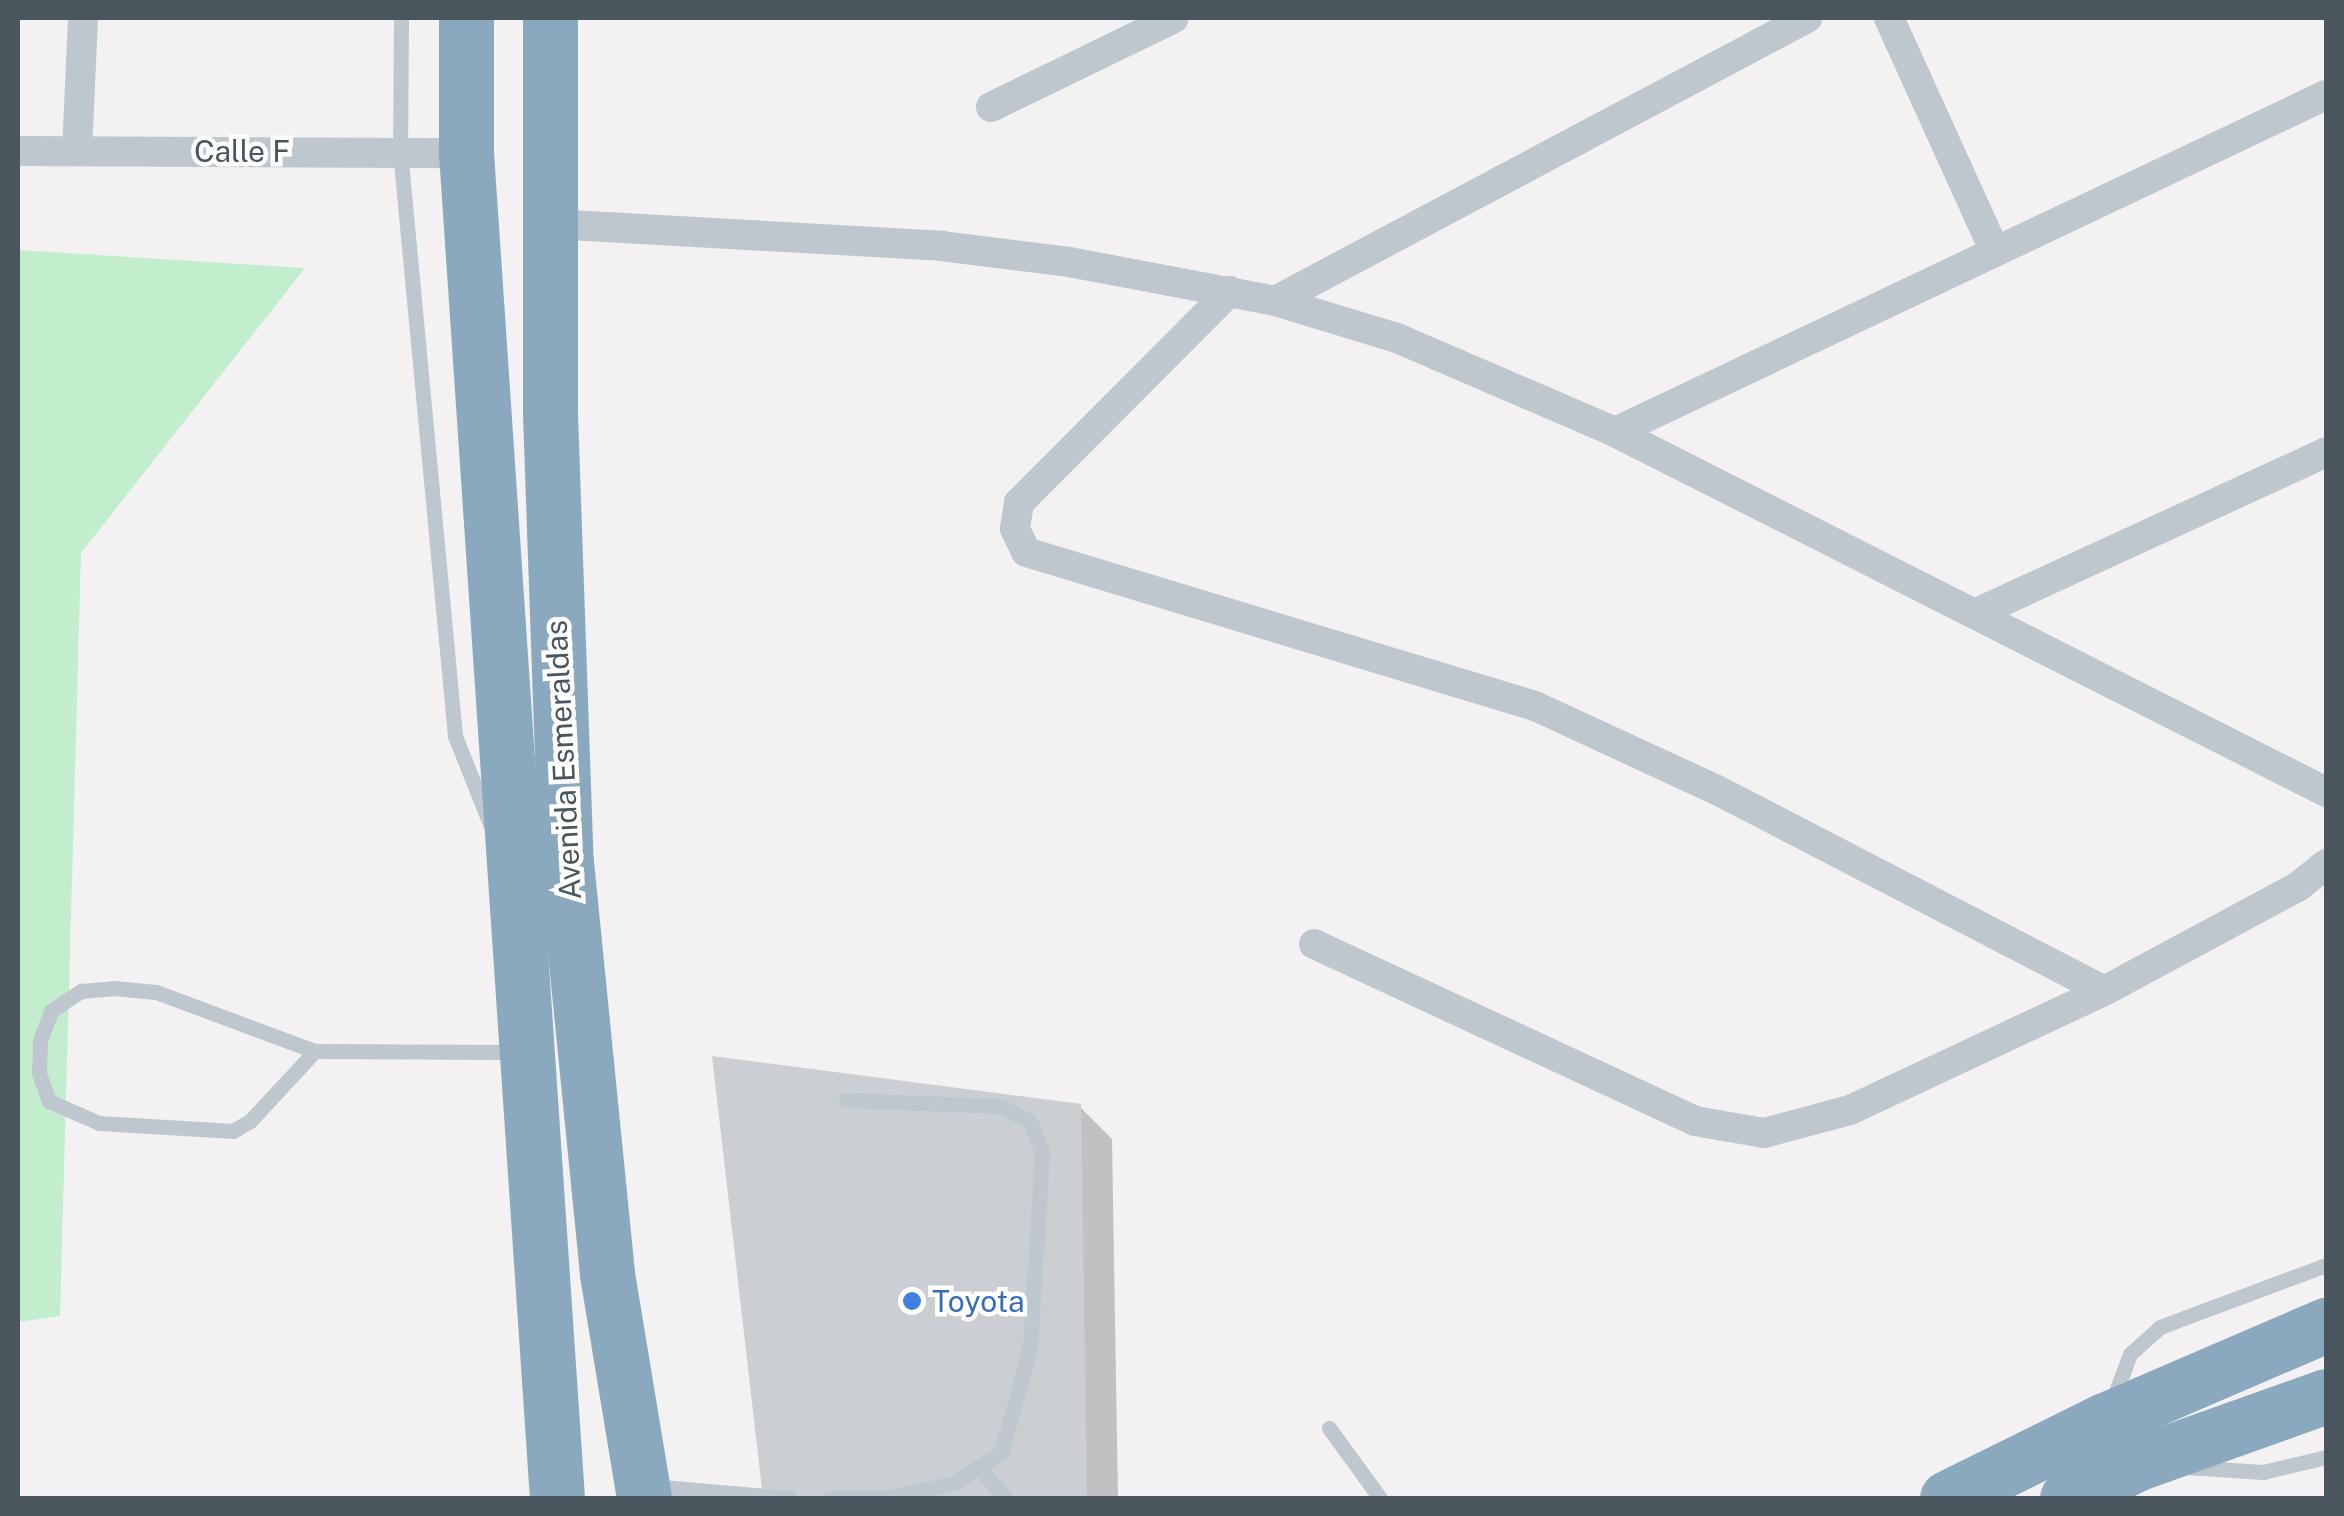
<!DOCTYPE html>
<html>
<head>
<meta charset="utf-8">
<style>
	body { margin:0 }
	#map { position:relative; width:2344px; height:1516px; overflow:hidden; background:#f3f1f1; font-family:"Public Sans",sans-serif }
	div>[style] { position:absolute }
	.green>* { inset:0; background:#c2eece }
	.shadow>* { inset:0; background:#0003 }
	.building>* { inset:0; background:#cbcfd3 }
	.lane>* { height:15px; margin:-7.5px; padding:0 7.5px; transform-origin:7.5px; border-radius:7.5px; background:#bdc7cd }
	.street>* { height:30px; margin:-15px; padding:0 15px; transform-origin:15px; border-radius:15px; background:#bdc7cd }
	.highway>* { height:55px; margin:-27.5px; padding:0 27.5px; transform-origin:27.5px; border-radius:27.5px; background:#8ba9be }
	.dots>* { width:28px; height:28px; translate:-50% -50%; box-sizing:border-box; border:5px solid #fff; border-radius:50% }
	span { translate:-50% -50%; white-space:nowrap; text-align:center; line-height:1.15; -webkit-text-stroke:9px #fff; paint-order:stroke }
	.street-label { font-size:30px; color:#49565e }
	.shop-label { font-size:30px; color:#366cbe }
	.left { translate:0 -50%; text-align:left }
	.frame { position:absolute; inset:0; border:20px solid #49565e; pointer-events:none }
</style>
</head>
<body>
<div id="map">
	<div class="green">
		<div style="clip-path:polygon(18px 250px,305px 268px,81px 553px,60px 1316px,18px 1322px)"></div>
	</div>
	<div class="shadow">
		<div style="clip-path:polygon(1080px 1107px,1112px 1139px,1118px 1498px,765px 1498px)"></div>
	</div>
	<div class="building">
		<div style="clip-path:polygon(712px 1056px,1081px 1104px,1087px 1498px,763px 1498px)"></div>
	</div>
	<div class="lane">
		<div style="left:401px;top:18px;width:133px;rotate:90.4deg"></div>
		<div style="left:400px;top:151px;width:588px;rotate:84.63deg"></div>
		<div style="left:455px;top:736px;width:95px;rotate:68.3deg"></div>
		<div style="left:315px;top:1051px;width:96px;rotate:132.9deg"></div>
		<div style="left:250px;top:1121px;width:20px;rotate:150deg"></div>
		<div style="left:233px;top:1131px;width:134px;rotate:-176.6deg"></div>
		<div style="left:99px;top:1123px;width:55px;rotate:-156.3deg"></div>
		<div style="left:49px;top:1101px;width:30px;rotate:-110deg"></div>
		<div style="left:39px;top:1073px;width:33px;rotate:-88deg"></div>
		<div style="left:40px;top:1040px;width:31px;rotate:-69deg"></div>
		<div style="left:51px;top:1011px;width:36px;rotate:-34deg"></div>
		<div style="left:81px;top:991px;width:32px;rotate:-5deg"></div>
		<div style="left:113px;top:988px;width:43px;rotate:5.3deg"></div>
		<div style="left:156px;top:992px;width:170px;rotate:20.4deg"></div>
		<div style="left:315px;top:1051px;width:202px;rotate:0.3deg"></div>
		<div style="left:846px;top:1100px;width:154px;rotate:2.2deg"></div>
		<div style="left:1000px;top:1106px;width:34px;rotate:27deg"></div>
		<div style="left:1030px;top:1121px;width:33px;rotate:69deg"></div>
		<div style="left:1042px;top:1152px;width:196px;rotate:93.5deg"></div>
		<div style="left:1030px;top:1348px;width:109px;rotate:105.4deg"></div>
		<div style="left:1001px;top:1453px;width:56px;rotate:147.4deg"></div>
		<div style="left:954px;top:1483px;width:66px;rotate:167.7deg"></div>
		<div style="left:2112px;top:1402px;width:51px;rotate:-69.4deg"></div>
		<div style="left:2130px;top:1354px;width:40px;rotate:-42deg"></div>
		<div style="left:2160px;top:1327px;width:177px;rotate:-20.5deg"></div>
		<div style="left:1329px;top:1428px;width:87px;rotate:53.9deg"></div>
		<div style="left:979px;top:1467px;width:40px;rotate:50deg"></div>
		<div style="left:2187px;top:1467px;width:76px;rotate:3.8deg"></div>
		<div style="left:2263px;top:1472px;width:65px;rotate:-13.4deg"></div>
		<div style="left:651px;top:1486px;width:139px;rotate:5deg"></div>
		<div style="left:830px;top:1498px;width:62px"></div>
	</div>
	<div class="street">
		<div style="left:1889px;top:18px;width:255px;rotate:65.6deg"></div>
		<div style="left:991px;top:107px;width:203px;rotate:-25.9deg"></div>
		<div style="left:18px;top:151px;width:448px;rotate:0.3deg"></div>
		<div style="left:77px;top:151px;width:133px;rotate:-87.4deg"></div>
		<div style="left:552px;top:224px;width:390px;rotate:3.2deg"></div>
		<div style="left:941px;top:246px;width:129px;rotate:7.1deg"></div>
		<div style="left:1069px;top:262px;width:210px;rotate:10.7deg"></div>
		<div style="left:1275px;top:301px;width:127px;rotate:16.9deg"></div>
		<div style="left:1397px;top:338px;width:237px;rotate:23.3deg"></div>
		<div style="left:1615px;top:432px;width:797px;rotate:26.85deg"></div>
		<div style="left:1230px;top:291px;width:299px;rotate:134.9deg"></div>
		<div style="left:1019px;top:503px;width:26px;rotate:99deg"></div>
		<div style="left:1015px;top:529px;width:25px;rotate:64deg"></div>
		<div style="left:1026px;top:552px;width:532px;rotate:16.83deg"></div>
		<div style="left:1535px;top:706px;width:198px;rotate:24.8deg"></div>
		<div style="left:1715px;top:789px;width:438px;rotate:27.4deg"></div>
		<div style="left:1275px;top:301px;width:603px;rotate:-28.01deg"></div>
		<div style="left:1615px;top:432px;width:787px;rotate:-25.36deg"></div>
		<div style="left:1981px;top:611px;width:380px;rotate:-24.7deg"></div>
		<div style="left:1314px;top:944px;width:420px;rotate:24.9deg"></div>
		<div style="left:1695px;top:1121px;width:70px;rotate:9.9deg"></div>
		<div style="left:1764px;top:1133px;width:89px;rotate:-15deg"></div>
		<div style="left:1850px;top:1110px;width:280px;rotate:-25.1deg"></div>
		<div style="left:2104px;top:991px;width:221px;rotate:-28.3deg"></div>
		<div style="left:2299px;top:886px;width:35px;rotate:-39deg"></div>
	</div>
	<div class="highway">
		<div style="left:466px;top:18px;width:135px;rotate:90deg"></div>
		<div style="left:466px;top:153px;width:1348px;rotate:86.13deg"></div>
		<div style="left:550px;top:18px;width:396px;rotate:90deg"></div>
		<div style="left:550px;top:414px;width:448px;rotate:88deg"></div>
		<div style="left:566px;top:862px;width:414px;rotate:84.3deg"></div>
		<div style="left:607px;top:1274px;width:227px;rotate:80.6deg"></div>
		<div style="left:1947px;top:1498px;width:176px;rotate:-26.3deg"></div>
		<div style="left:2105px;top:1420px;width:241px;rotate:-23.3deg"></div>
		<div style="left:2067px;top:1498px;width:79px;rotate:-26.2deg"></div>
		<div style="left:2138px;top:1463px;width:200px;rotate:-19.6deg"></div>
	</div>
	<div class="dots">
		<div style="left:912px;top:1301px;background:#3f7fe0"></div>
	</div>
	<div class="street-label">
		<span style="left:242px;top:151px">Calle F</span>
		<span style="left:563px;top:760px;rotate:-93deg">Avenida Esmeraldas</span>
	</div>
	<div class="shop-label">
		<span class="left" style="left:932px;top:1301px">Toyota</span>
	</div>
	<div class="frame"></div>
</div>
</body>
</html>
